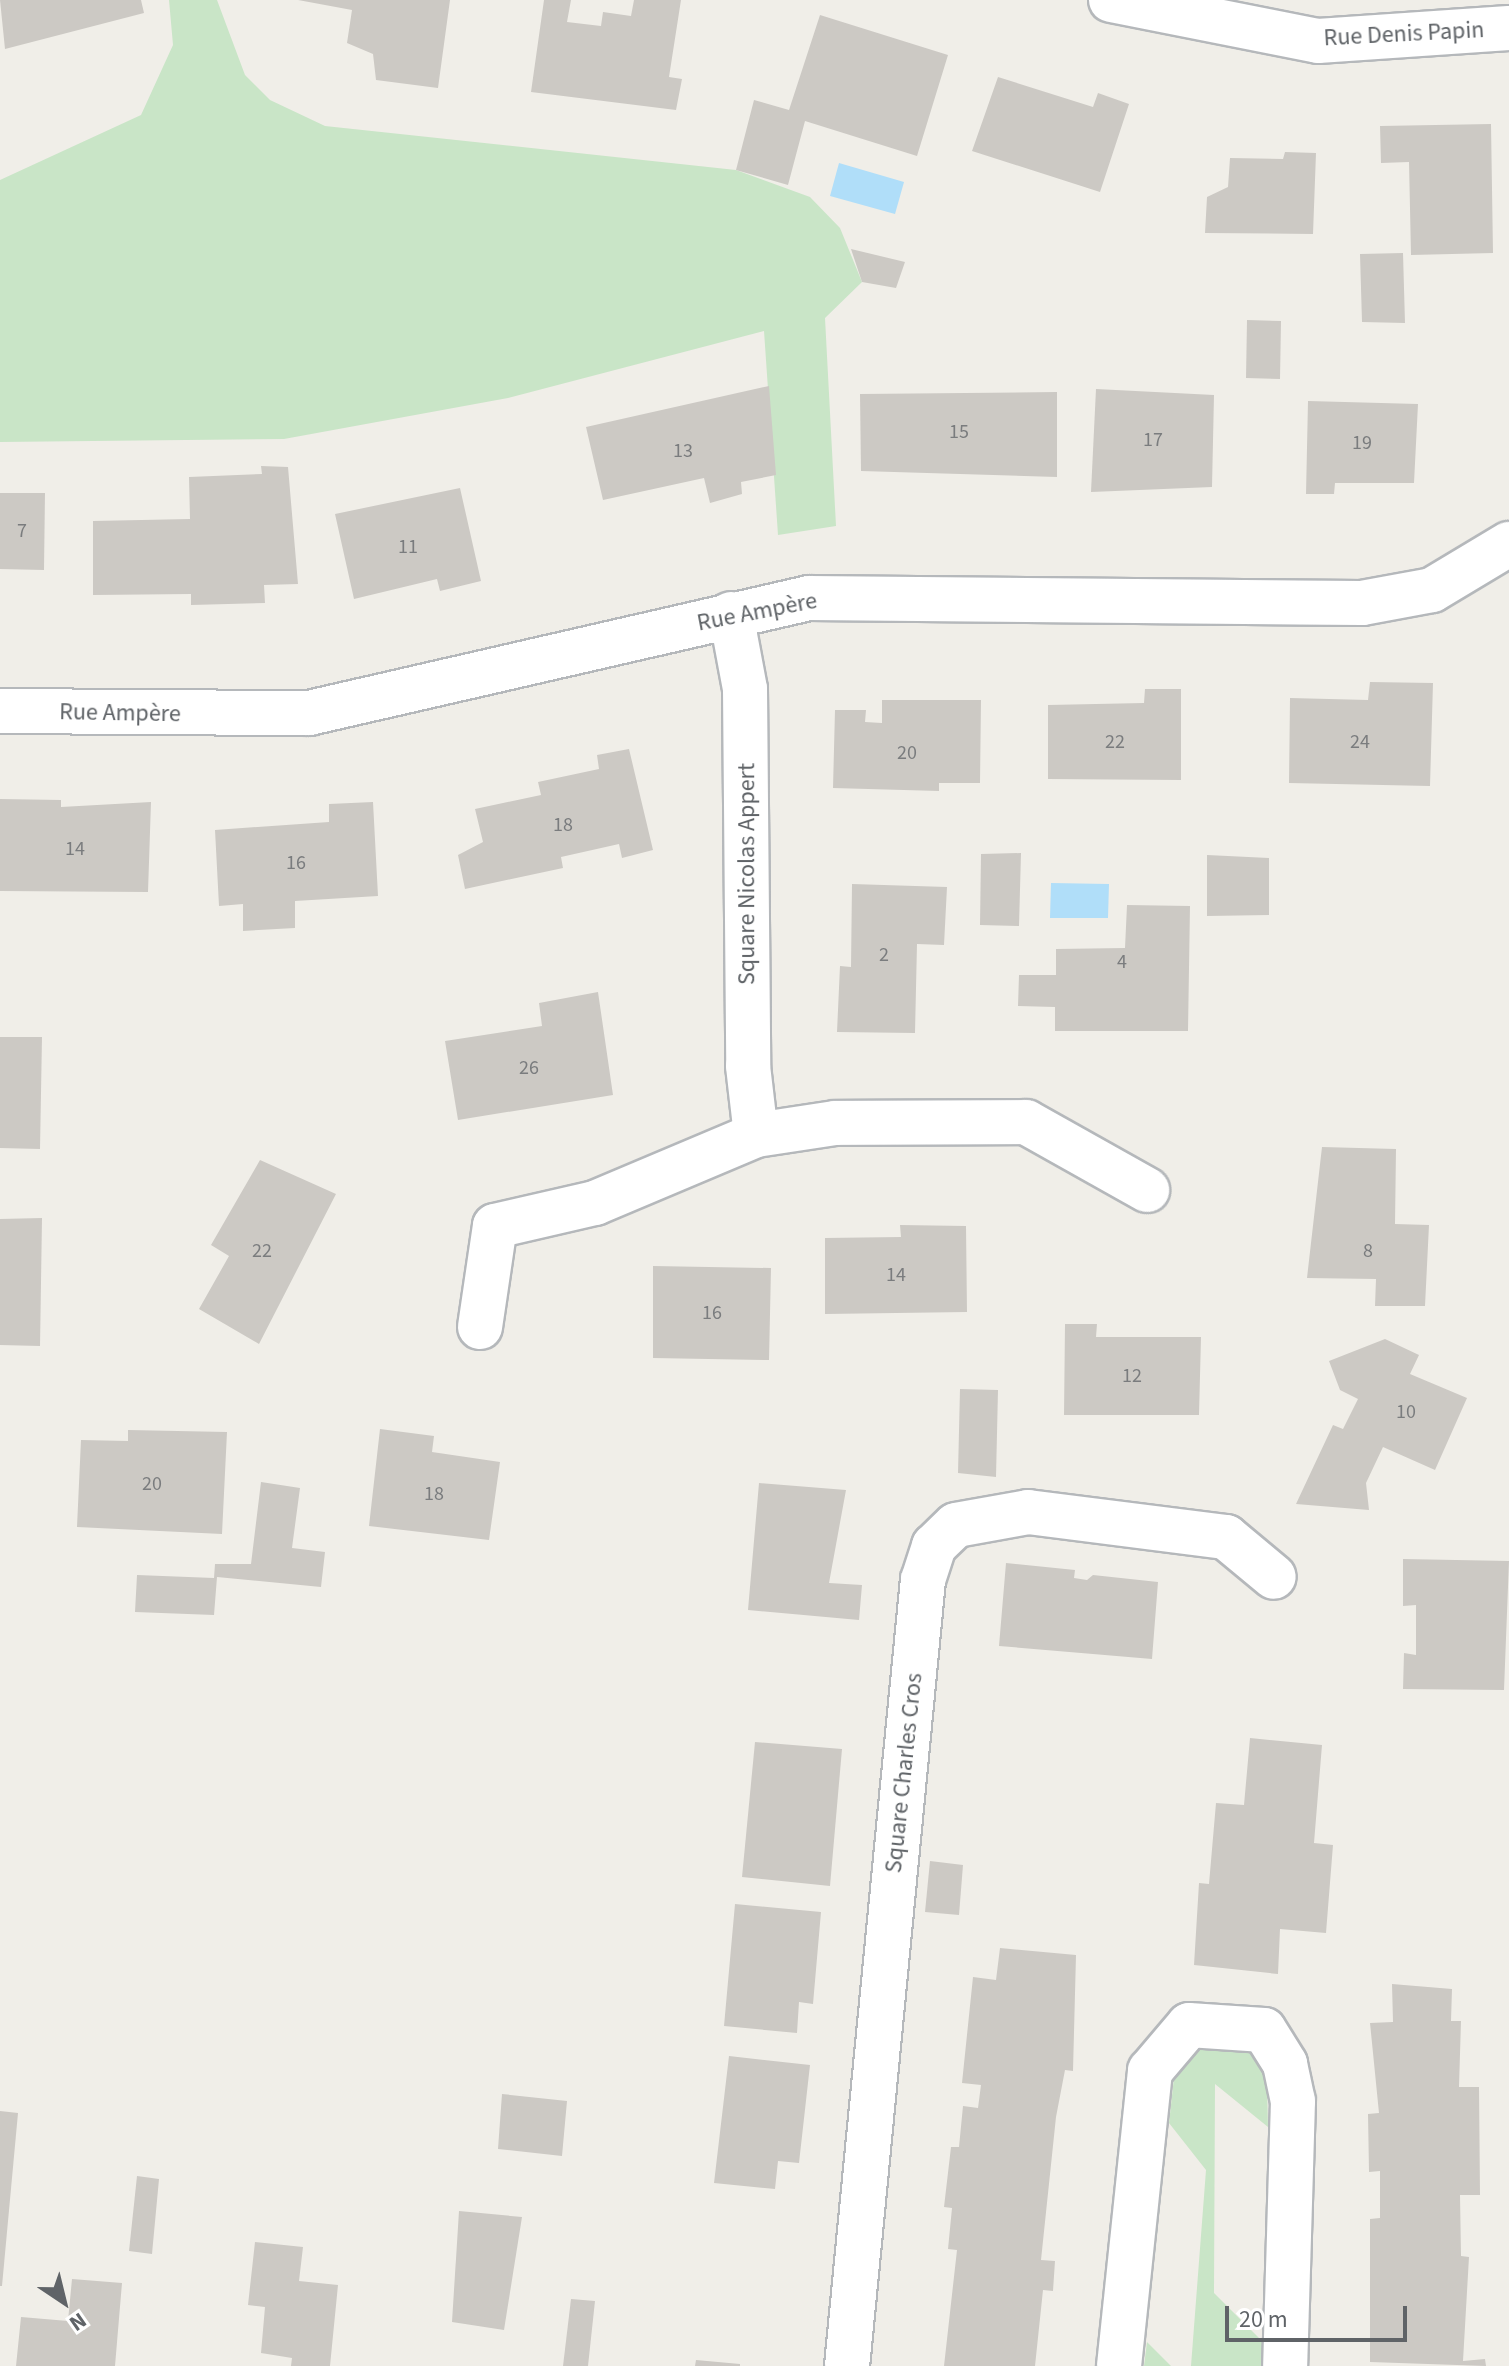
<!DOCTYPE html>
<html>
<head>
<meta charset="utf-8">
<style>
	body { margin:0 }
	#map { position:relative; width:1509px; height:2366px; overflow:hidden; background:#f0eee8; font-family:"Source Sans 3",sans-serif }
	div>[style] { position:absolute }
	.green>* { inset:0; background:#c9e5c7 }
	.water>* { inset:0; background:#b0def9 }
	.building>* { inset:0; background:#ccc9c4 }
	.roads { filter:drop-shadow(2px 0 #b5b8bb) drop-shadow(-2px 0 #b5b8bb) drop-shadow(0 2px #b5b8bb) drop-shadow(0 -2px #b5b8bb) }
	.minor>* { height:44px; margin:-22px; padding:0 22px; transform-origin:22px; border-radius:22px; background:#fff }
	span { translate:-50% -50%; white-space:nowrap; text-align:center; line-height:1.15; -webkit-text-stroke:7px #fff; paint-order:stroke }
	.number-label { font-size:20px; color:#7a7c7e }
	.number-label span { -webkit-text-stroke-width:0 }
	.street-label { font-size:24px; color:#5f6367 }
	.north { position:absolute; left:24px; top:2262px; width:80px; height:80px; -webkit-text-stroke:6px #fff; paint-order:stroke; rotate:145deg; font-size:22px; font-weight:700; line-height:32px; text-align:center; color:#5f6367 }
	.north::after { content:''; display:block; margin:auto; width:28px; height:36px; background:#5f6367; clip-path:polygon(50% 0,100% 100%,50% 72%,0 100%) }
	.scale { position:absolute; left:1225px; top:2306px; width:182px; height:36px; box-sizing:border-box; border:4px solid #5f6367; border-top:0; padding-left:10px; font-size:24px; line-height:28px; white-space:nowrap; color:#5f6367; -webkit-text-stroke:6px #fff; paint-order:stroke }
</style>
</head>
<body>
<div id="map">
	<div class="green">
		<div style="clip-path:polygon(169px 0,217px 0,245px 75px,270px 100px,325px 126px,736px 170px,810px 197px,840px 228px,862px 282px,825px 318px,836px 526px,778px 535px,764px 331px,508px 398px,284px 439px,0 442px,0 180px,141px 115px,173px 45px)"></div>
		<div style="clip-path:polygon(1243px 2046px,1259px 2061px,1267px 2085px,1268px 2127px,1215px 2084px,1214px 2293px,1269px 2348px,1267px 2366px,1191px 2366px,1206px 2170px,1169px 2123px,1175px 2068px,1194px 2047px)"></div>
		<div style="clip-path:polygon(1147px 2342px,1171px 2366px,1144px 2366px)"></div>
	</div>
	<div class="water">
		<div style="clip-path:polygon(839px 163px,904px 182px,895px 214px,830px 196px)"></div>
		<div style="clip-path:polygon(1051px 883px,1109px 884px,1108px 918px,1050px 918px)"></div>
	</div>
	<div class="building">
		<div style="clip-path:polygon(0 0,141px 0,144px 13px,5px 49px)"></div>
		<div style="clip-path:polygon(298px 0,450px 0,438px 88px,376px 80px,373px 54px,347px 43px,352px 10px)"></div>
		<div style="clip-path:polygon(544px 0,571px 0,567px 22px,601px 26px,603px 12px,631px 16px,634px 0,681px 0,669px 77px,682px 79px,676px 110px,531px 92px)"></div>
		<div style="clip-path:polygon(820px 15px,948px 55px,917px 156px,805px 121px,788px 185px,736px 170px,754px 100px,789px 110px)"></div>
		<div style="clip-path:polygon(998px 77px,1093px 107px,1098px 93px,1129px 104px,1100px 192px,972px 151px)"></div>
		<div style="clip-path:polygon(1491px 124px,1493px 253px,1411px 255px,1409px 162px,1381px 163px,1380px 126px)"></div>
		<div style="clip-path:polygon(1285px 152px,1316px 153px,1313px 234px,1205px 233px,1207px 197px,1228px 187px,1230px 158px,1283px 159px)"></div>
		<div style="clip-path:polygon(851px 249px,905px 262px,896px 288px,862px 282px)"></div>
		<div style="clip-path:polygon(1403px 253px,1405px 323px,1362px 322px,1360px 254px)"></div>
		<div style="clip-path:polygon(1247px 320px,1281px 321px,1280px 379px,1246px 378px)"></div>
		<div style="clip-path:polygon(769px 386px,776px 475px,741px 482px,742px 494px,710px 503px,704px 478px,603px 500px,586px 427px)"></div>
		<div style="clip-path:polygon(1096px 389px,1214px 395px,1212px 487px,1091px 492px)"></div>
		<div style="clip-path:polygon(1057px 392px,1057px 477px,861px 471px,860px 394px)"></div>
		<div style="clip-path:polygon(1308px 401px,1418px 404px,1414px 483px,1335px 483px,1334px 494px,1306px 494px)"></div>
		<div style="clip-path:polygon(261px 466px,288px 467px,298px 584px,264px 585px,265px 603px,191px 605px,191px 594px,93px 595px,93px 521px,190px 519px,189px 477px,262px 474px)"></div>
		<div style="clip-path:polygon(460px 488px,481px 581px,440px 591px,437px 579px,354px 599px,335px 514px)"></div>
		<div style="clip-path:polygon(0 493px,45px 493px,44px 570px,0 569px)"></div>
		<div style="clip-path:polygon(1370px 682px,1433px 683px,1430px 786px,1289px 783px,1290px 698px,1368px 700px)"></div>
		<div style="clip-path:polygon(1145px 689px,1181px 689px,1181px 780px,1048px 779px,1048px 705px,1144px 703px)"></div>
		<div style="clip-path:polygon(882px 700px,981px 700px,980px 783px,939px 783px,939px 791px,833px 788px,835px 710px,866px 710px,865px 722px,882px 723px)"></div>
		<div style="clip-path:polygon(629px 749px,653px 850px,622px 858px,619px 844px,561px 857px,563px 868px,465px 889px,458px 855px,483px 842px,475px 809px,541px 795px,538px 782px,599px 769px,597px 755px)"></div>
		<div style="clip-path:polygon(0 799px,61px 800px,61px 807px,151px 802px,148px 892px,0 891px)"></div>
		<div style="clip-path:polygon(373px 802px,378px 896px,295px 901px,295px 928px,243px 931px,243px 904px,219px 906px,215px 830px,329px 822px,329px 804px)"></div>
		<div style="clip-path:polygon(1021px 853px,1019px 926px,980px 925px,981px 854px)"></div>
		<div style="clip-path:polygon(1207px 855px,1269px 858px,1269px 915px,1207px 916px)"></div>
		<div style="clip-path:polygon(852px 884px,947px 887px,944px 945px,917px 944px,915px 1033px,837px 1032px,840px 966px,851px 967px)"></div>
		<div style="clip-path:polygon(1127px 905px,1190px 906px,1188px 1031px,1055px 1031px,1055px 1007px,1018px 1006px,1019px 975px,1056px 975px,1056px 949px,1125px 948px)"></div>
		<div style="clip-path:polygon(598px 992px,613px 1095px,458px 1120px,445px 1041px,542px 1026px,539px 1003px)"></div>
		<div style="clip-path:polygon(0 1037px,42px 1037px,40px 1149px,0 1148px)"></div>
		<div style="clip-path:polygon(1322px 1147px,1396px 1149px,1395px 1224px,1429px 1225px,1425px 1306px,1375px 1306px,1376px 1279px,1307px 1278px)"></div>
		<div style="clip-path:polygon(260px 1160px,336px 1194px,259px 1344px,199px 1309px,229px 1256px,211px 1245px)"></div>
		<div style="clip-path:polygon(42px 1218px,40px 1346px,0 1345px,0 1219px)"></div>
		<div style="clip-path:polygon(900px 1225px,966px 1226px,967px 1312px,825px 1314px,825px 1238px,901px 1237px)"></div>
		<div style="clip-path:polygon(653px 1266px,771px 1268px,769px 1360px,653px 1358px)"></div>
		<div style="clip-path:polygon(1065px 1324px,1097px 1324px,1096px 1337px,1201px 1337px,1199px 1415px,1064px 1415px)"></div>
		<div style="clip-path:polygon(1385px 1339px,1419px 1355px,1410px 1374px,1467px 1398px,1435px 1470px,1383px 1447px,1366px 1483px,1369px 1510px,1296px 1504px,1333px 1425px,1343px 1429px,1358px 1399px,1340px 1390px,1329px 1361px)"></div>
		<div style="clip-path:polygon(960px 1389px,998px 1390px,996px 1477px,958px 1473px)"></div>
		<div style="clip-path:polygon(380px 1429px,434px 1436px,432px 1452px,500px 1462px,489px 1540px,369px 1526px)"></div>
		<div style="clip-path:polygon(128px 1430px,227px 1432px,222px 1534px,77px 1527px,81px 1440px,128px 1441px)"></div>
		<div style="clip-path:polygon(261px 1482px,300px 1488px,292px 1548px,325px 1552px,321px 1587px,217px 1577px,214px 1615px,135px 1612px,137px 1575px,214px 1578px,215px 1564px,251px 1564px)"></div>
		<div style="clip-path:polygon(759px 1483px,846px 1490px,829px 1583px,862px 1585px,859px 1620px,748px 1610px)"></div>
		<div style="clip-path:polygon(1403px 1559px,1509px 1561px,1504px 1690px,1403px 1689px,1404px 1653px,1416px 1655px,1416px 1605px,1403px 1606px)"></div>
		<div style="clip-path:polygon(1006px 1563px,1075px 1570px,1074px 1578px,1087px 1580px,1093px 1575px,1158px 1582px,1152px 1659px,999px 1646px)"></div>
		<div style="clip-path:polygon(1250px 1738px,1322px 1745px,1314px 1843px,1333px 1845px,1326px 1933px,1280px 1929px,1278px 1974px,1194px 1965px,1199px 1883px,1209px 1884px,1216px 1803px,1244px 1805px)"></div>
		<div style="clip-path:polygon(755px 1742px,842px 1749px,830px 1886px,742px 1877px)"></div>
		<div style="clip-path:polygon(930px 1861px,963px 1865px,959px 1915px,925px 1912px)"></div>
		<div style="clip-path:polygon(735px 1904px,821px 1912px,813px 2004px,799px 2002px,797px 2033px,724px 2026px)"></div>
		<div style="clip-path:polygon(1000px 1948px,1076px 1955px,1073px 2071px,1065px 2070px,1056px 2117px,1041px 2260px,1055px 2261px,1053px 2291px,1043px 2290px,1035px 2366px,944px 2366px,957px 2250px,948px 2249px,952px 2208px,944px 2207px,951px 2147px,959px 2147px,963px 2106px,978px 2108px,981px 2085px,962px 2083px,973px 1977px,996px 1980px)"></div>
		<div style="clip-path:polygon(1392px 1984px,1452px 1989px,1451px 2021px,1461px 2021px,1459px 2087px,1479px 2087px,1480px 2195px,1460px 2195px,1461px 2256px,1469px 2257px,1463px 2361px,1485px 2359px,1486px 2366px,1370px 2362px,1370px 2219px,1380px 2218px,1380px 2171px,1369px 2172px,1368px 2114px,1379px 2113px,1370px 2023px,1393px 2022px)"></div>
		<div style="clip-path:polygon(729px 2056px,810px 2065px,799px 2163px,778px 2161px,775px 2189px,714px 2183px)"></div>
		<div style="clip-path:polygon(502px 2094px,567px 2101px,562px 2156px,498px 2149px)"></div>
		<div style="clip-path:polygon(0 2111px,18px 2113px,2px 2286px,0 2286px)"></div>
		<div style="clip-path:polygon(137px 2176px,159px 2179px,152px 2254px,129px 2251px)"></div>
		<div style="clip-path:polygon(459px 2211px,522px 2217px,504px 2330px,452px 2322px)"></div>
		<div style="clip-path:polygon(255px 2242px,303px 2247px,299px 2281px,338px 2285px,330px 2366px,291px 2366px,292px 2358px,261px 2353px,265px 2307px,248px 2305px)"></div>
		<div style="clip-path:polygon(72px 2279px,122px 2283px,115px 2366px,16px 2366px,21px 2317px,68px 2321px)"></div>
		<div style="clip-path:polygon(571px 2299px,595px 2301px,588px 2366px,563px 2366px)"></div>
		<div style="clip-path:polygon(696px 2360px,740px 2364px,740px 2366px,695px 2366px)"></div>
	</div>
	<div class="roads">
		<div class="minor">
			<div style="left:1111px;top:0;width:211px;rotate:11.2deg"></div>
			<div style="left:1318px;top:41px;width:191px;rotate:-3.9deg"></div>
			<div style="left:731px;top:614px;width:76px;rotate:79.4deg"></div>
			<div style="left:745px;top:689px;width:377px;rotate:89.5deg"></div>
			<div style="left:748px;top:1066px;width:69px;rotate:83.4deg"></div>
			<div style="left:0;top:711px;width:309px;rotate:0.4deg"></div>
			<div style="left:309px;top:713px;width:513px;rotate:-12.95deg"></div>
			<div style="left:809px;top:598px;width:553px;rotate:0.52deg"></div>
			<div style="left:1362px;top:603px;width:71px;rotate:-10.5deg"></div>
			<div style="left:1432px;top:590px;width:90px;rotate:-30.9deg"></div>
			<div style="left:480px;top:1327px;width:102px;rotate:-81.6deg"></div>
			<div style="left:495px;top:1226px;width:103px;rotate:-13deg"></div>
			<div style="left:595px;top:1203px;width:175px;rotate:-22.9deg"></div>
			<div style="left:756px;top:1135px;width:80px;rotate:-8.6deg"></div>
			<div style="left:835px;top:1123px;width:191px;rotate:-0.3deg"></div>
			<div style="left:1026px;top:1122px;width:139px;rotate:29.3deg"></div>
			<div style="left:847px;top:2366px;width:790px;rotate:-84.48deg"></div>
			<div style="left:923px;top:1580px;width:36px;rotate:-72deg"></div>
			<div style="left:934px;top:1546px;width:30px;rotate:-44deg"></div>
			<div style="left:956px;top:1525px;width:73px;rotate:-10.2deg"></div>
			<div style="left:1028px;top:1512px;width:200px;rotate:7.2deg"></div>
			<div style="left:1226px;top:1537px;width:62px;rotate:39.8deg"></div>
			<div style="left:1119px;top:2366px;width:297px;rotate:-84deg"></div>
			<div style="left:1150px;top:2071px;width:60px;rotate:-49.7deg"></div>
			<div style="left:1189px;top:2025px;width:75px;rotate:3.8deg"></div>
			<div style="left:1264px;top:2030px;width:40px;rotate:58deg"></div>
			<div style="left:1285px;top:2064px;width:38px;rotate:78deg"></div>
			<div style="left:1293px;top:2101px;width:265px;rotate:91.7deg"></div>
		</div>
	</div>
	<div class="number-label">
		<span style="left:959px;top:432px">15</span>
		<span style="left:1153px;top:440px">17</span>
		<span style="left:1362px;top:443px">19</span>
		<span style="left:683px;top:451px">13</span>
		<span style="left:22px;top:531px">7</span>
		<span style="left:408px;top:547px">11</span>
		<span style="left:1115px;top:742px">22</span>
		<span style="left:1360px;top:742px">24</span>
		<span style="left:907px;top:753px">20</span>
		<span style="left:563px;top:825px">18</span>
		<span style="left:75px;top:849px">14</span>
		<span style="left:296px;top:863px">16</span>
		<span style="left:884px;top:955px">2</span>
		<span style="left:1122px;top:962px">4</span>
		<span style="left:529px;top:1068px">26</span>
		<span style="left:262px;top:1251px">22</span>
		<span style="left:1368px;top:1251px">8</span>
		<span style="left:896px;top:1275px">14</span>
		<span style="left:712px;top:1313px">16</span>
		<span style="left:1132px;top:1376px">12</span>
		<span style="left:1406px;top:1412px">10</span>
		<span style="left:152px;top:1484px">20</span>
		<span style="left:434px;top:1494px">18</span>
	</div>
	<div class="street-label">
		<span style="left:1404px;top:34px;rotate:-3deg">Rue Denis Papin</span>
		<span style="left:757px;top:612px;rotate:-11deg">Rue Ampère</span>
		<span style="left:120px;top:713px;rotate:1deg">Rue Ampère</span>
		<span style="left:747px;top:874px;rotate:-90deg">Square Nicolas Appert</span>
		<span style="left:904px;top:1773px;rotate:-84deg">Square Charles Cros</span>
	</div>
	<div class="north">N</div>
	<div class="scale">20 m</div>
</div>
</body>
</html>
